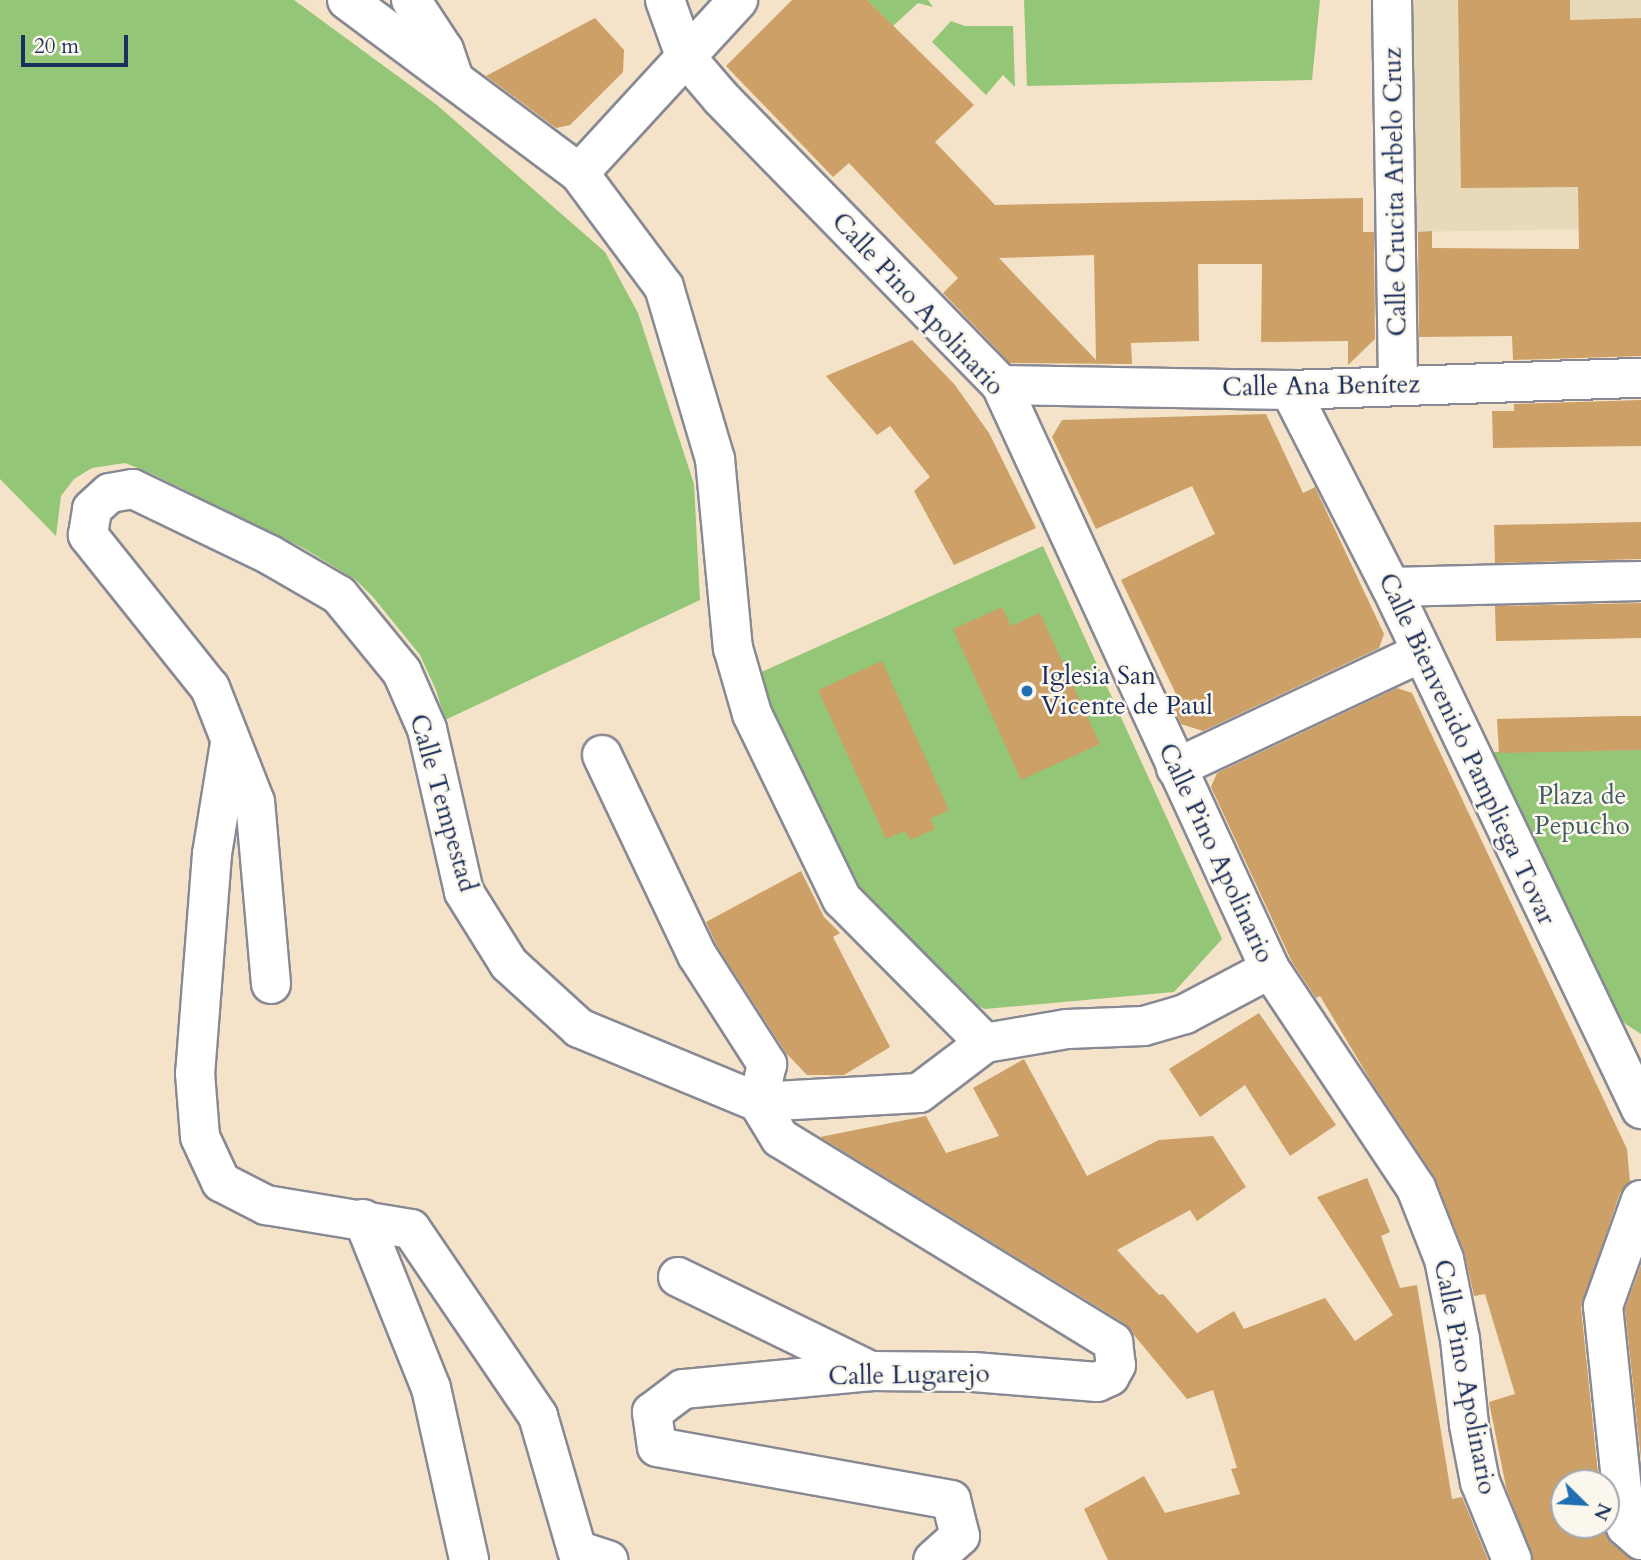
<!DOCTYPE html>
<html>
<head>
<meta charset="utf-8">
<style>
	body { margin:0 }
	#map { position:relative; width:1641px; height:1560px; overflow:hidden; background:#f4e3c9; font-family:Cardo,serif }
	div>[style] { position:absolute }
	.built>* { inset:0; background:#e7daba }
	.green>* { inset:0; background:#93c676 }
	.building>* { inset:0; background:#cca066 }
	.roads { filter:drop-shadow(2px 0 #888994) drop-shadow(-2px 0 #888994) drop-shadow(0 2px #888994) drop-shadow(0 -2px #888994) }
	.minor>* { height:38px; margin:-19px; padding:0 19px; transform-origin:19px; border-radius:19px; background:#fff }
	.dots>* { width:19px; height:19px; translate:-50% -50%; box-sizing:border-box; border:4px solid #fbf7ec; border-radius:50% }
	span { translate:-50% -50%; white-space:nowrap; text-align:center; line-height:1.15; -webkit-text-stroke:5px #fbf7ec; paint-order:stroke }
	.street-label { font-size:26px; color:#1b2f5e }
	.poi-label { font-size:26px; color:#1b2f5e }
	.left { translate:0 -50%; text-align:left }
	.park-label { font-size:26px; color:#3f5c65 }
	.north { position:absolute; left:1550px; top:1469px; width:70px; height:70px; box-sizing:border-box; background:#fbf7ec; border:2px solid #a1a7b3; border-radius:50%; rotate:114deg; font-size:19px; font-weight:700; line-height:28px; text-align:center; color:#1b2f5e }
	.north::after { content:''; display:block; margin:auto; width:24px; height:32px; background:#1f6fb2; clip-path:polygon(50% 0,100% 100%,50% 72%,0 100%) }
	.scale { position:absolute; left:21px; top:35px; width:107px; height:32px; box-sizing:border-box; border:4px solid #1b2f5e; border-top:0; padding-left:9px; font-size:21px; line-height:24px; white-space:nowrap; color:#1b2f5e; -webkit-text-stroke:5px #fbf7ec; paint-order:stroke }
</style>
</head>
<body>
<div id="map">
	<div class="built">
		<div style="clip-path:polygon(1409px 0,1641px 0,1641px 228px,1413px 232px)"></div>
	</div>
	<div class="green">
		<div style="clip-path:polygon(0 0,294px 0,437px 105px,605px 252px,638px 313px,694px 484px,700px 600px,445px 720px,436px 690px,420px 655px,373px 597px,356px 580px,305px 549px,148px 472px,125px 463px,92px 468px,74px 479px,61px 496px,56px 536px,0 479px)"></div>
		<div style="clip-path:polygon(867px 0,928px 0,933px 7px,918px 3px,893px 26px)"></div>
		<div style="clip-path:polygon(1024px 0,1320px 0,1312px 80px,1027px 86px)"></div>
		<div style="clip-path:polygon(951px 21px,965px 26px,1013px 26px,1015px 87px,1003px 75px,986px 95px,932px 42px)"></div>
		<div style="clip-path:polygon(1043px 546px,1222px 939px,1174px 992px,985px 1009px,955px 997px,837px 865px,755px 675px)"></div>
		<div style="clip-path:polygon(1641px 750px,1641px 1034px,1618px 1019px,1490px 752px)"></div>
	</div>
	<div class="building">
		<div style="clip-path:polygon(evenodd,792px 0,867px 0,974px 105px,935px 142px,995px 205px,1363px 198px,1363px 232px,1374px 232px,1375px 339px,1348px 365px,1348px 341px,1261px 342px,1262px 264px,1198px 264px,1199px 341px,1131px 343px,1132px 364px,1010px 363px,943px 293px,958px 278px,849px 163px,833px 177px,726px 66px,792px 0,1094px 255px,1096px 360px,999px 258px,1094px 255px)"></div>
		<div style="clip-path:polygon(1458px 0,1570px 0,1570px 20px,1641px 18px,1641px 356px,1513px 360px,1512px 336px,1419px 337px,1418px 232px,1432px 231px,1432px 248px,1579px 249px,1578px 187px,1461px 188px)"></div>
		<div style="clip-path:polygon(595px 18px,624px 50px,623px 72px,570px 125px,556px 128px,486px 76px)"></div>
		<div style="clip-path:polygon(912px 340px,955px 385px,989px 433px,1036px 528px,954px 565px,914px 491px,930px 477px,890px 426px,877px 435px,826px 376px)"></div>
		<div style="clip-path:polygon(1641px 400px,1641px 446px,1493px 448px,1492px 411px,1514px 411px,1514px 404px)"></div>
		<div style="clip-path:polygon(1266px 414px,1303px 493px,1315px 487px,1384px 634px,1379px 648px,1203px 731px,1181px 724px,1170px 697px,1176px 694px,1121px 580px,1215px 534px,1192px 486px,1096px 529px,1052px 437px,1062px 420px)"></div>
		<div style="clip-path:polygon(1641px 522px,1641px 559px,1495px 563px,1494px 525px)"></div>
		<div style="clip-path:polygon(1641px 603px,1641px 638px,1496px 641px,1495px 606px)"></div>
		<div style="clip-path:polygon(1002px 607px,1011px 626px,1040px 613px,1100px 744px,1021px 780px,953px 629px)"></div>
		<div style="clip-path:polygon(882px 661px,949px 810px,930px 819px,935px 829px,910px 840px,905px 831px,886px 839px,818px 690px)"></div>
		<div style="clip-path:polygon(1397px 688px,1412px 693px,1627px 1149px,1630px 1182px,1620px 1193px,1581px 1308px,1599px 1483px,1564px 1483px,1564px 1525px,1604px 1525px,1612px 1544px,1634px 1560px,1533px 1560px,1506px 1487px,1489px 1402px,1515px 1394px,1485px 1294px,1474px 1296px,1464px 1251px,1434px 1176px,1371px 1081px,1320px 996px,1316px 998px,1292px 962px,1211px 787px,1217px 773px)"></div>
		<div style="clip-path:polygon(1622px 716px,1641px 716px,1641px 750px,1499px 753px,1497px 719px)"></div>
		<div style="clip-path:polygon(801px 871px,824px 917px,840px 933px,833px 937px,890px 1047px,844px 1075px,807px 1075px,786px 1053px,717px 946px,706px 922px)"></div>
		<div style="clip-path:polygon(1259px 1013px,1336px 1125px,1290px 1156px,1245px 1085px,1200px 1117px,1169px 1069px)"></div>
		<div style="clip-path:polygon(1024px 1059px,1087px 1176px,1159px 1140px,1213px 1136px,1246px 1187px,1197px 1221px,1190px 1210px,1117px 1250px,1159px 1295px,1163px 1294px,1197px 1333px,1234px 1311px,1244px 1329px,1325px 1298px,1355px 1341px,1393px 1315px,1317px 1197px,1367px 1178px,1390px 1232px,1381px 1236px,1400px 1288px,1417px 1285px,1452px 1499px,1462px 1497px,1488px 1560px,1108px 1560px,1084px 1509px,1144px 1476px,1165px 1513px,1240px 1494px,1231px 1469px,1237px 1468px,1213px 1390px,1187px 1399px,1124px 1323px,820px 1137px,926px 1116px,946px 1153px,999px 1136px,973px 1088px)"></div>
		<div style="clip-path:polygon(1641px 1265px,1641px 1460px,1625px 1309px)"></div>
	</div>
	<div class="roads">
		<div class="minor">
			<div style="left:347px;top:0;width:289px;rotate:36.7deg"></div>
			<div style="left:579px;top:173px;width:142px;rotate:53.3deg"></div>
			<div style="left:664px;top:287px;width:179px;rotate:73.5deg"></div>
			<div style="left:715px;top:459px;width:190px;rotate:84.6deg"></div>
			<div style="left:733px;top:648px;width:69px;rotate:73.9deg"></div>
			<div style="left:752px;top:714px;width:206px;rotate:64.1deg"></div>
			<div style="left:842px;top:899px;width:203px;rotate:45.2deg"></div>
			<div style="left:411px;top:0;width:60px;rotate:56.6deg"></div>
			<div style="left:444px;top:50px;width:31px;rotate:71deg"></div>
			<div style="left:665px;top:0;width:59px;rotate:70.3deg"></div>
			<div style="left:685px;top:56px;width:55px;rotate:49.4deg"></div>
			<div style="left:721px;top:98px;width:401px;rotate:45.7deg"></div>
			<div style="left:1001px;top:385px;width:643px;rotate:65.27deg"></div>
			<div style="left:1270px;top:969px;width:263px;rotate:56.3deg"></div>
			<div style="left:1416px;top:1188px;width:76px;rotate:68.5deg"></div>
			<div style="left:1444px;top:1259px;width:82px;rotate:78.7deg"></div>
			<div style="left:1460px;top:1339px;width:86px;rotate:84deg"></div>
			<div style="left:1469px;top:1425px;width:58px;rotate:79.1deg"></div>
			<div style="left:1480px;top:1482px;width:84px;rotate:67.7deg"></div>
			<div style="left:1392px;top:0;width:384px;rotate:89.1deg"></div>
			<div style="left:579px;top:173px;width:235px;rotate:-47.4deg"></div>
			<div style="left:1001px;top:385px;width:289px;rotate:1deg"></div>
			<div style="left:1290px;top:390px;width:351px;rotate:-2deg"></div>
			<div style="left:1290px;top:390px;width:221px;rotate:62.9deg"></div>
			<div style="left:1391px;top:587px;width:579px;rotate:64.41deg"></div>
			<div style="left:1391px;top:587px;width:250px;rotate:-1.4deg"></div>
			<div style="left:230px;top:743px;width:112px;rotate:99.2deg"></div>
			<div style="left:212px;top:854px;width:220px;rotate:94.4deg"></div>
			<div style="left:195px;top:1073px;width:64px;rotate:85.5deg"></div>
			<div style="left:200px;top:1137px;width:50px;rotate:65deg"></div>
			<div style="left:221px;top:1182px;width:51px;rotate:27.1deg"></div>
			<div style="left:266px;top:1205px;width:147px;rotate:9.4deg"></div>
			<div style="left:411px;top:1229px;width:226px;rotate:55.8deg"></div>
			<div style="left:538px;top:1416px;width:140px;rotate:73.8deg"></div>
			<div style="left:577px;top:1550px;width:33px;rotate:18deg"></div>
			<div style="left:602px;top:755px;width:221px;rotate:64.6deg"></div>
			<div style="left:697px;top:955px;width:130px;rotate:57.3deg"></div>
			<div style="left:767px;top:1064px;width:39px;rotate:103deg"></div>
			<div style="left:1176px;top:768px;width:272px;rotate:-25.2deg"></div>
			<div style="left:271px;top:984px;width:183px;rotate:-95deg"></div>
			<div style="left:255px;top:802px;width:123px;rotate:-111.5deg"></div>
			<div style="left:210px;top:688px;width:196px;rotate:-128.6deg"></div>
			<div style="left:88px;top:535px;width:26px;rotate:-81deg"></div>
			<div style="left:92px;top:509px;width:24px;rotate:-42deg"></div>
			<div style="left:110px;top:493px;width:23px;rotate:-10deg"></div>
			<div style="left:133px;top:489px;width:152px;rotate:25.7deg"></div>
			<div style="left:270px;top:555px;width:80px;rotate:30.1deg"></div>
			<div style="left:339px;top:595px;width:99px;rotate:50.7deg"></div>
			<div style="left:402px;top:672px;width:62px;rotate:66.3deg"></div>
			<div style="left:427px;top:729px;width:167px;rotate:77.2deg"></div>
			<div style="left:464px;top:892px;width:85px;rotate:58deg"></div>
			<div style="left:509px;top:964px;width:95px;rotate:42.4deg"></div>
			<div style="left:579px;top:1028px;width:194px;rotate:22.5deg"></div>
			<div style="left:758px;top:1102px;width:161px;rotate:-3.2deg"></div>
			<div style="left:919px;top:1093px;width:83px;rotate:-37.1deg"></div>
			<div style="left:985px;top:1043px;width:83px;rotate:-9.7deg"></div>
			<div style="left:1067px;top:1029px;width:77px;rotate:-2.2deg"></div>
			<div style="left:1144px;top:1026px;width:43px;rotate:-16.3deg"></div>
			<div style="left:1185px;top:1014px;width:96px;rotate:-27.9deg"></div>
			<div style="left:758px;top:1102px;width:42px;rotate:58.6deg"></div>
			<div style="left:780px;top:1138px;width:391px;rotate:31.5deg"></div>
			<div style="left:1113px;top:1342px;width:23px;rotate:83deg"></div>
			<div style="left:1116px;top:1365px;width:13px;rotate:119deg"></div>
			<div style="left:1110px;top:1376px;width:14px;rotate:155deg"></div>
			<div style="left:1097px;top:1382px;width:124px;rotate:-175.4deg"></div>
			<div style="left:973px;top:1372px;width:102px;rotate:-179.4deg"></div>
			<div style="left:871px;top:1371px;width:189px;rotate:174.5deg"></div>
			<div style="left:683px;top:1389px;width:39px;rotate:143deg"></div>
			<div style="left:652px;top:1412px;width:35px;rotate:82deg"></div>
			<div style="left:657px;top:1447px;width:299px;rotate:10.2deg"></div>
			<div style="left:951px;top:1500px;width:37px;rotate:76deg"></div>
			<div style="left:960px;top:1536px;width:36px;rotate:138deg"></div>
			<div style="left:1641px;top:1200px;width:113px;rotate:109.7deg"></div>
			<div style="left:1603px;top:1306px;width:222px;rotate:84.1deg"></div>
			<div style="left:1626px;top:1527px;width:20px;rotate:41deg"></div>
			<div style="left:363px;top:1219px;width:182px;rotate:68.1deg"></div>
			<div style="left:431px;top:1388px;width:176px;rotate:77.5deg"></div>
			<div style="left:678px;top:1277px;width:215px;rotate:26deg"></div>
		</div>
	</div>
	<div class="dots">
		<div style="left:1027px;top:691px;background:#1f6fb2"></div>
	</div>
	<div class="street-label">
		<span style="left:1395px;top:192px;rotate:-91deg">Calle Crucita Arbelo Cruz</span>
		<span style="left:918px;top:304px;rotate:47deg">Calle Pino Apolinario</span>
		<span style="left:1321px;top:386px;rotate:-1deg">Calle Ana Benítez</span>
		<span style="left:1467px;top:749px;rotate:65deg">Calle Bienvenido Pampliega Tovar</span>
		<span style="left:443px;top:803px;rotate:74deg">Calle Tempestad</span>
		<span style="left:1216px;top:853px;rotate:65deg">Calle Pino Apolinario</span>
		<span style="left:909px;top:1375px;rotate:-1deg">Calle Lugarejo</span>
		<span style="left:1465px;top:1377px;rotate:79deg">Calle Pino Apolinario</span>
	</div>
	<div class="poi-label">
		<span class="left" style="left:1041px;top:691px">Iglesia San<br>Vicente de Paul</span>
	</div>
	<div class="park-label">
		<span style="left:1582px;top:811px">Plaza de<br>Pepucho</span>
	</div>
	<div class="north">N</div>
	<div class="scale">20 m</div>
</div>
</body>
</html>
